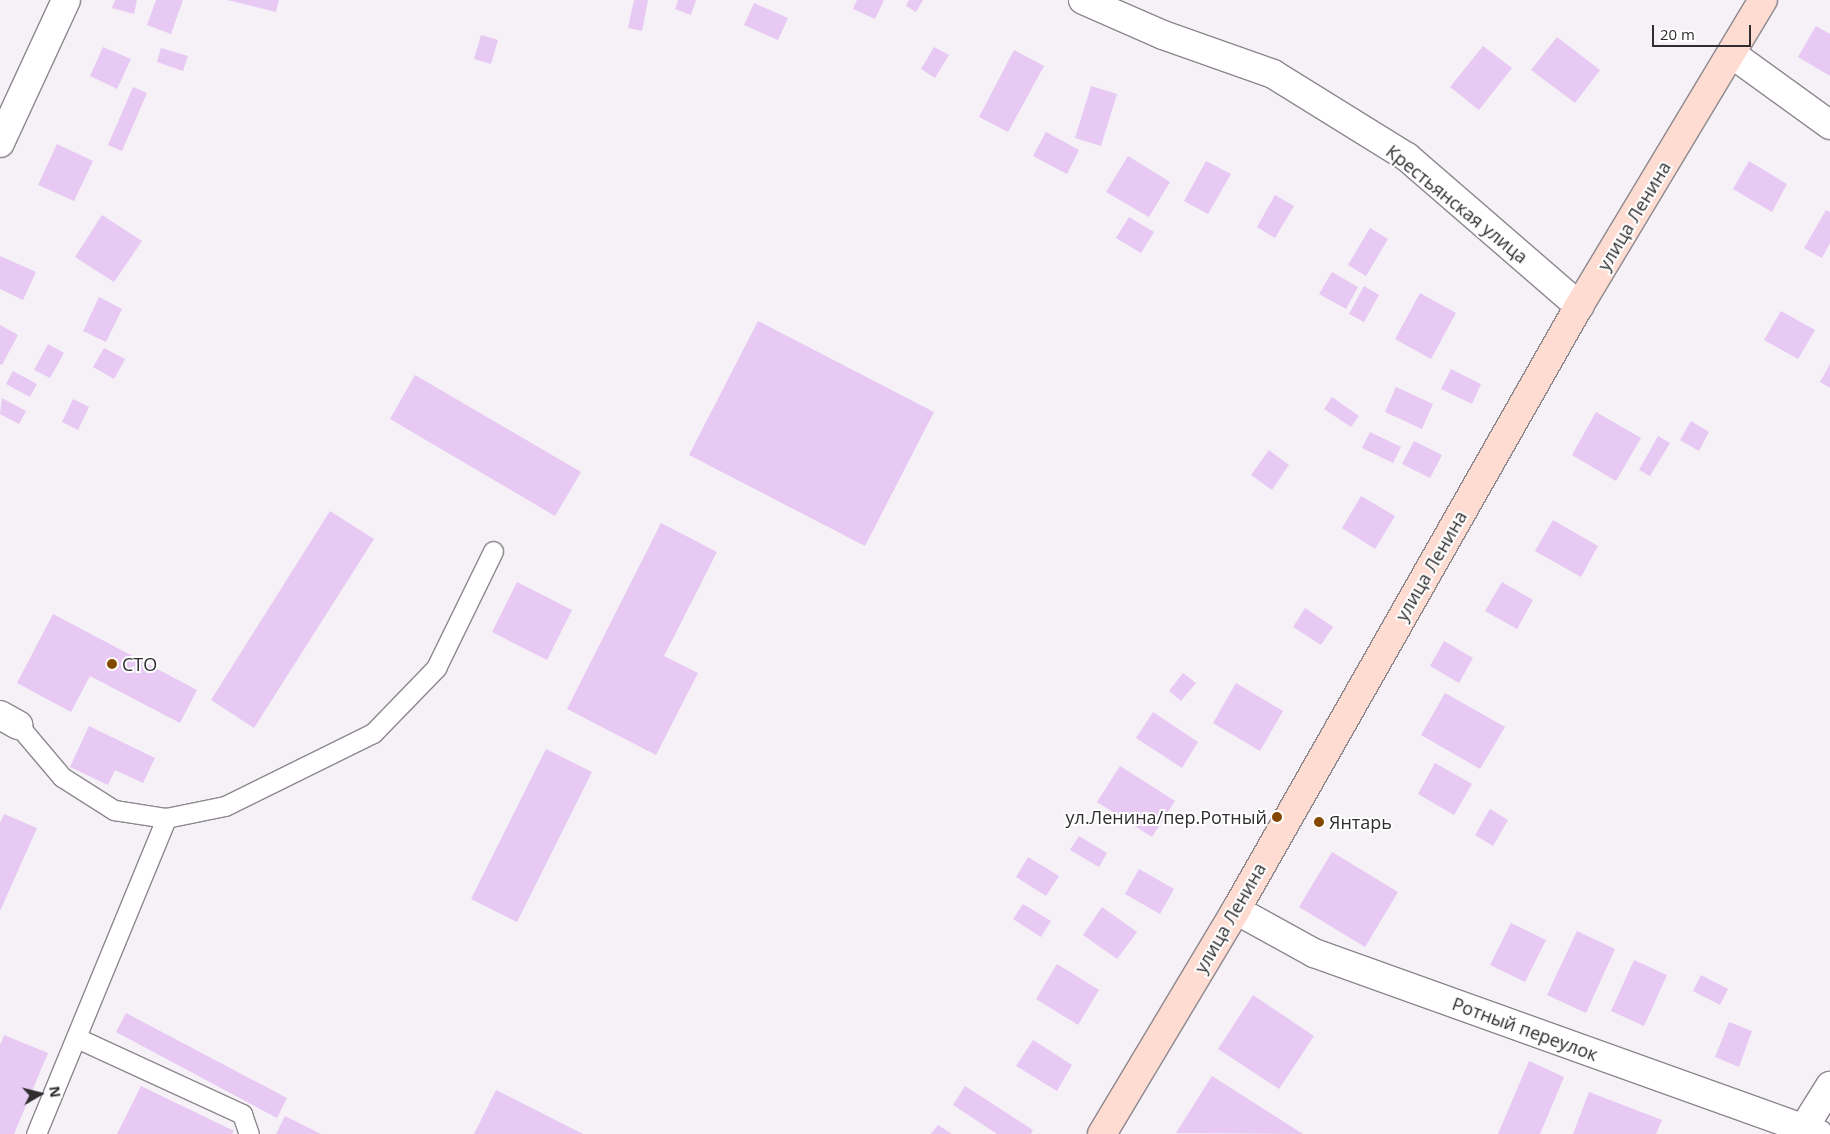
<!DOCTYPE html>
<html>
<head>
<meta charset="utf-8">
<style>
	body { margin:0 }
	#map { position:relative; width:1830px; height:1134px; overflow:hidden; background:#f5f1f7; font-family:"Open Sans",sans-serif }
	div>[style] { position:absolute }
	.building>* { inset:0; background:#e7c9f3 }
	.roads { filter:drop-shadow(1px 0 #8c888e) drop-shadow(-1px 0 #8c888e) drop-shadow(0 1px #8c888e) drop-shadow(0 -1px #8c888e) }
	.lane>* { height:19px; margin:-9.5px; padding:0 9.5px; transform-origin:9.5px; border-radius:9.5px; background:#fff }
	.street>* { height:28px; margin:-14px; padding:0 14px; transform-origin:14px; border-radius:14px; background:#fff }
	.secondary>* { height:28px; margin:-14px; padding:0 14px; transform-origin:14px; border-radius:14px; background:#ffdcd1 }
	.dots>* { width:14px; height:14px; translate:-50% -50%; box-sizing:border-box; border:2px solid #fff; border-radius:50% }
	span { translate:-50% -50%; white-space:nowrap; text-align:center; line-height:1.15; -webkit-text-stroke:4px #fff; paint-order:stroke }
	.street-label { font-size:18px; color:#2f2d2f }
	.poi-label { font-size:18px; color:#2f2d2f }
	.left { translate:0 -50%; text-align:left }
	.right { translate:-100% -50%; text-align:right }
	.north { position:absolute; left:15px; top:1069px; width:50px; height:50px; -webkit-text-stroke:4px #fff; paint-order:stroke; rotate:82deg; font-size:14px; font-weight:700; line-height:20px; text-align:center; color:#2f2d2f }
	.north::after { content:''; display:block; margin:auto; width:18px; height:22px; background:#2f2d2f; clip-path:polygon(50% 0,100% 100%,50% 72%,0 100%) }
	.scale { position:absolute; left:1652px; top:25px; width:99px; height:22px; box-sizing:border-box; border:2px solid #2f2d2f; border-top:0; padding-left:6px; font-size:15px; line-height:18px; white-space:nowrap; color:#2f2d2f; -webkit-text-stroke:4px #fff; paint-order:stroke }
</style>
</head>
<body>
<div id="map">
	<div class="building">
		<div style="clip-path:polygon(115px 0,137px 0,134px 14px,112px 8px)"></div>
		<div style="clip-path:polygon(156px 0,183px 0,171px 34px,147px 25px)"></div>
		<div style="clip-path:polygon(227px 0,279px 0,276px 12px)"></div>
		<div style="clip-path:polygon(634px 0,648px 0,642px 31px,628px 28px)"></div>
		<div style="clip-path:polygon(678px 0,696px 0,691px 15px,675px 9px)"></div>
		<div style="clip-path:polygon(857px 0,884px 0,875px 19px,853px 9px)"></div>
		<div style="clip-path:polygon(909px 0,923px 0,916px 12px,906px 6px)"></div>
		<div style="clip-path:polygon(754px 3px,788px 18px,778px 40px,744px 25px)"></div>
		<div style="clip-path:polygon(1816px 26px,1830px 34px,1830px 76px,1798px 57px)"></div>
		<div style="clip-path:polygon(481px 35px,498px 40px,491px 64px,474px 59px)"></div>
		<div style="clip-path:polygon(1557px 37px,1600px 70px,1575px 103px,1531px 70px)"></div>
		<div style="clip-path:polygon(1483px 46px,1512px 68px,1479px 110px,1450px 87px)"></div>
		<div style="clip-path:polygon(103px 47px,131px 59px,117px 89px,90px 76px)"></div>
		<div style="clip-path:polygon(934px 47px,949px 55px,935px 78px,921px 69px)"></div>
		<div style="clip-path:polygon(161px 48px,188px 56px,183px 71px,157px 62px)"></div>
		<div style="clip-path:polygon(1014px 50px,1044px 66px,1008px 132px,979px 117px)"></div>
		<div style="clip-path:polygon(1091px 86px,1117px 94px,1101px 146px,1075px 138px)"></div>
		<div style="clip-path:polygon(133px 87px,147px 93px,122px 151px,108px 145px)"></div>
		<div style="clip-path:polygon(1046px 132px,1079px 150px,1067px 174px,1033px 156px)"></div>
		<div style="clip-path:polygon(57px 144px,93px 161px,74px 201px,38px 185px)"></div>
		<div style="clip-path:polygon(1128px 156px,1170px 182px,1149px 217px,1106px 192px)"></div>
		<div style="clip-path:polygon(1206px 161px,1231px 174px,1208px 214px,1184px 201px)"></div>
		<div style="clip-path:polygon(1749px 161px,1787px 184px,1772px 212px,1733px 189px)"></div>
		<div style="clip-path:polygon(1275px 195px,1294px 206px,1275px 238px,1257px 227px)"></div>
		<div style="clip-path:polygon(1826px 210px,1830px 212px,1830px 243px,1822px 258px,1804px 248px)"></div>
		<div style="clip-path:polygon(102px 215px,142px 241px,114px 282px,75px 257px)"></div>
		<div style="clip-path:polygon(1129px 217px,1154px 232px,1141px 253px,1116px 238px)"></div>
		<div style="clip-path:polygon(1370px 228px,1388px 239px,1366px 276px,1348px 265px)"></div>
		<div style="clip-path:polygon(0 256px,36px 272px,23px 300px,0 289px)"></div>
		<div style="clip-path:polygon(1332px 272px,1358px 287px,1346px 309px,1319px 294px)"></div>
		<div style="clip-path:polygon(1364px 286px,1379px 295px,1364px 322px,1349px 314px)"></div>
		<div style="clip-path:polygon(1420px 293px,1456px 313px,1431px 359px,1395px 339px)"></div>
		<div style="clip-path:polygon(99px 297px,122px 309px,106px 342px,83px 331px)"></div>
		<div style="clip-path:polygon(1781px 311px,1815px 330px,1798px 359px,1764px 340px)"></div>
		<div style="clip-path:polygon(758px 321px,934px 412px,865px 546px,689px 455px)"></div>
		<div style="clip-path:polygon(0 325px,18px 335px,2px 365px,0 364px)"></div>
		<div style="clip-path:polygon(48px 344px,64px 353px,50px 378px,34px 370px)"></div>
		<div style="clip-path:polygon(104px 348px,125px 359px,114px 379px,93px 367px)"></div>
		<div style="clip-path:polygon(1830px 364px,1830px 388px,1820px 382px)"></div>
		<div style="clip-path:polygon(1451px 369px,1481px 384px,1472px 404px,1441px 389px)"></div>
		<div style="clip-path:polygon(13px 371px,37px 384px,30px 397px,6px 384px)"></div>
		<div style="clip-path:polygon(415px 375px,581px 472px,555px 516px,390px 419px)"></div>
		<div style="clip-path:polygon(1396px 387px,1433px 404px,1422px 429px,1385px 412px)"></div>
		<div style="clip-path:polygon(1332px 397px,1359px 416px,1351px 427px,1324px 409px)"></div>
		<div style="clip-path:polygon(2px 398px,26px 411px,19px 424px,0 414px)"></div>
		<div style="clip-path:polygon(73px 399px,89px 407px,78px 430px,62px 422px)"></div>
		<div style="clip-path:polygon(1596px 412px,1641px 438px,1616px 481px,1572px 455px)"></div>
		<div style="clip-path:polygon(1691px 421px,1709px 432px,1699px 451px,1680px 440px)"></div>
		<div style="clip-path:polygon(1370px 432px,1401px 447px,1393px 463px,1362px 448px)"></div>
		<div style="clip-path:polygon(1658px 436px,1670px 443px,1650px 476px,1639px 470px)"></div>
		<div style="clip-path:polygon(1414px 441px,1442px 455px,1430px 478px,1402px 464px)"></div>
		<div style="clip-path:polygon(1269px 450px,1289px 465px,1272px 490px,1251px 475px)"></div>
		<div style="clip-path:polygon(1361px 496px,1395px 516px,1375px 549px,1342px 528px)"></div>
		<div style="clip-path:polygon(330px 511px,374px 539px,254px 728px,211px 700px)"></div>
		<div style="clip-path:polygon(1553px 520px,1598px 546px,1581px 577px,1535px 551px)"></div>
		<div style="clip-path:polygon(661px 523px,717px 552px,664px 656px,698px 673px,656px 755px,567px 709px)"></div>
		<div style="clip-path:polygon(517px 582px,572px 610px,547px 660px,492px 632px)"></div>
		<div style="clip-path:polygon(1502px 582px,1533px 600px,1517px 629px,1485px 611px)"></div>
		<div style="clip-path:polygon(1305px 608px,1333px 627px,1321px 645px,1293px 627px)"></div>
		<div style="clip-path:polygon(53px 614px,197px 690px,180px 723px,90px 676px,71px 712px,17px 683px)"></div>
		<div style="clip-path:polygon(1444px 641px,1473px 658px,1459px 683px,1430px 666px)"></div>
		<div style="clip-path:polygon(1183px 673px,1196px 683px,1181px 701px,1169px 691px)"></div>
		<div style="clip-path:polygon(1236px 683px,1283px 711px,1260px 751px,1213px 723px)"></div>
		<div style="clip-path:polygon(1445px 693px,1505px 727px,1480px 769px,1421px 735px)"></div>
		<div style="clip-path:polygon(1153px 712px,1198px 742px,1182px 768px,1136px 738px)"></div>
		<div style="clip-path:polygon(89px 726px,155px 758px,143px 783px,115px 770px,108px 785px,70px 767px)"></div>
		<div style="clip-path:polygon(546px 749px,592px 772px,517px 922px,471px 899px)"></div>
		<div style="clip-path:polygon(1435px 763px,1472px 784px,1454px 815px,1418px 794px)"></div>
		<div style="clip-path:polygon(1120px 766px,1175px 801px,1152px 837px,1097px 802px)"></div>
		<div style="clip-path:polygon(1490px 809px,1508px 820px,1493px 846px,1475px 835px)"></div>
		<div style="clip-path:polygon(4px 814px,37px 828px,0 911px,0 823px)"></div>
		<div style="clip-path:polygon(1079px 836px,1107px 853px,1099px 867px,1070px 850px)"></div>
		<div style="clip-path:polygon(1332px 852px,1398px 892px,1365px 947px,1299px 907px)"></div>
		<div style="clip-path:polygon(1028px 857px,1059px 876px,1046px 896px,1016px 877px)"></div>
		<div style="clip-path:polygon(1139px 869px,1174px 889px,1160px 914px,1125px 894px)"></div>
		<div style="clip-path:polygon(1023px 904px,1051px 921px,1041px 937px,1013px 919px)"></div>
		<div style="clip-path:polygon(1102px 907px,1137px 932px,1117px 959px,1083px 935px)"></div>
		<div style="clip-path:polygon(1511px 923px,1546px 940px,1525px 982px,1490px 965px)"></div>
		<div style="clip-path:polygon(1577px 931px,1615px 949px,1586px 1013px,1547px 995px)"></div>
		<div style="clip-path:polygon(1634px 960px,1667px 975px,1644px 1026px,1611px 1011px)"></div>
		<div style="clip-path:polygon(1057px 964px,1099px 990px,1078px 1025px,1036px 999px)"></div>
		<div style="clip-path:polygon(1701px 975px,1728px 989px,1720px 1005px,1693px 991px)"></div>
		<div style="clip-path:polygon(1253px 995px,1314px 1036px,1279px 1089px,1218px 1049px)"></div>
		<div style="clip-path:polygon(126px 1013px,287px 1098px,277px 1118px,116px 1032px)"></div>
		<div style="clip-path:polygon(1729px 1022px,1752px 1031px,1739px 1067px,1715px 1057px)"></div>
		<div style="clip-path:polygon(4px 1035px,48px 1053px,14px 1134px,0 1134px,0 1045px)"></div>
		<div style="clip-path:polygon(1033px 1040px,1072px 1065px,1057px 1091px,1016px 1066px)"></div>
		<div style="clip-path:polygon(1529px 1061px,1564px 1077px,1540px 1134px,1498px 1134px)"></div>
		<div style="clip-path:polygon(1212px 1076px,1303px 1134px,1176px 1133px)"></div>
		<div style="clip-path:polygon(141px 1086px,234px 1131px,232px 1134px,117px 1134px)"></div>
		<div style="clip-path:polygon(965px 1086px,1033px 1130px,1031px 1134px,997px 1134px,953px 1105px)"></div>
		<div style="clip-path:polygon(496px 1090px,583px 1134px,474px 1134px)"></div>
		<div style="clip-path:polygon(1589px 1092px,1662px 1120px,1656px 1134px,1573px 1134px)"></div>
		<div style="clip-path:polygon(285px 1116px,321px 1134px,276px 1134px)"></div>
		<div style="clip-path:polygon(938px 1125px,952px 1134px,931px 1134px)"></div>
	</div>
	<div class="roads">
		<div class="lane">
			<div style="left:18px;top:725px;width:68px;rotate:49.8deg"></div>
			<div style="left:62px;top:777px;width:62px;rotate:32.4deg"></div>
			<div style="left:114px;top:810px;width:53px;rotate:8.7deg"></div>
			<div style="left:166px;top:818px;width:60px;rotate:-11.5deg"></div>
			<div style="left:225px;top:806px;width:165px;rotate:-26.3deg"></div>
			<div style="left:373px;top:733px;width:91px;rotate:-45.9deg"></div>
			<div style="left:436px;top:668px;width:130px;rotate:-64deg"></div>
			<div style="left:77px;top:1038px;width:182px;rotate:24.7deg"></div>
			<div style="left:242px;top:1114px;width:21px;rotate:71deg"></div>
			<div style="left:36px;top:1134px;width:342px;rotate:-67.6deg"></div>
		</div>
		<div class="street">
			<div style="left:1083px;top:0;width:87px;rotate:23.6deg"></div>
			<div style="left:1163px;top:35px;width:117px;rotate:19.5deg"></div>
			<div style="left:1273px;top:74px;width:158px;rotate:31.8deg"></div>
			<div style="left:1407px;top:157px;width:228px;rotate:40.9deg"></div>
			<div style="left:1732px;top:54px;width:121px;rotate:35.9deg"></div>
			<div style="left:0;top:143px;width:157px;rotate:-65.2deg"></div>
			<div style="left:0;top:715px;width:21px;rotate:29deg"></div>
			<div style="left:1236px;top:910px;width:89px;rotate:28.9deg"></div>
			<div style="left:1314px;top:953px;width:536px;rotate:19.72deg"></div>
			<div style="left:1800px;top:1134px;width:57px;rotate:-58deg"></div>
		</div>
		<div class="secondary">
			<div style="left:1102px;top:1134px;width:261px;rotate:-59.1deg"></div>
			<div style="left:1236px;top:910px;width:695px;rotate:-60.41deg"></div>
			<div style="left:1579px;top:306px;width:357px;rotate:-59deg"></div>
		</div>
	</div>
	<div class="dots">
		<div style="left:112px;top:664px;background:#844801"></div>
		<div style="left:1277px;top:817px;background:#844801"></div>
		<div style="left:1319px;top:822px;background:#844801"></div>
	</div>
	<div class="street-label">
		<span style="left:1457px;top:204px;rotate:39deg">Крестьянская улица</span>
		<span style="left:1634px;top:216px;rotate:-59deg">улица Ленина</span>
		<span style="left:1431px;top:566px;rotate:-60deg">улица Ленина</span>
		<span style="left:1230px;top:918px;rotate:-60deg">улица Ленина</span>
		<span style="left:1525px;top:1029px;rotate:20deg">Ротный переулок</span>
	</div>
	<div class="poi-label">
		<span class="left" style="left:122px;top:664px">СТО</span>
		<span class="right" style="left:1267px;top:817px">ул.Ленина/пер.Ротный</span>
		<span class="left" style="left:1329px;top:822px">Янтарь</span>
	</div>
	<div class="north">N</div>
	<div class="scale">20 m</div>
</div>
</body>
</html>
